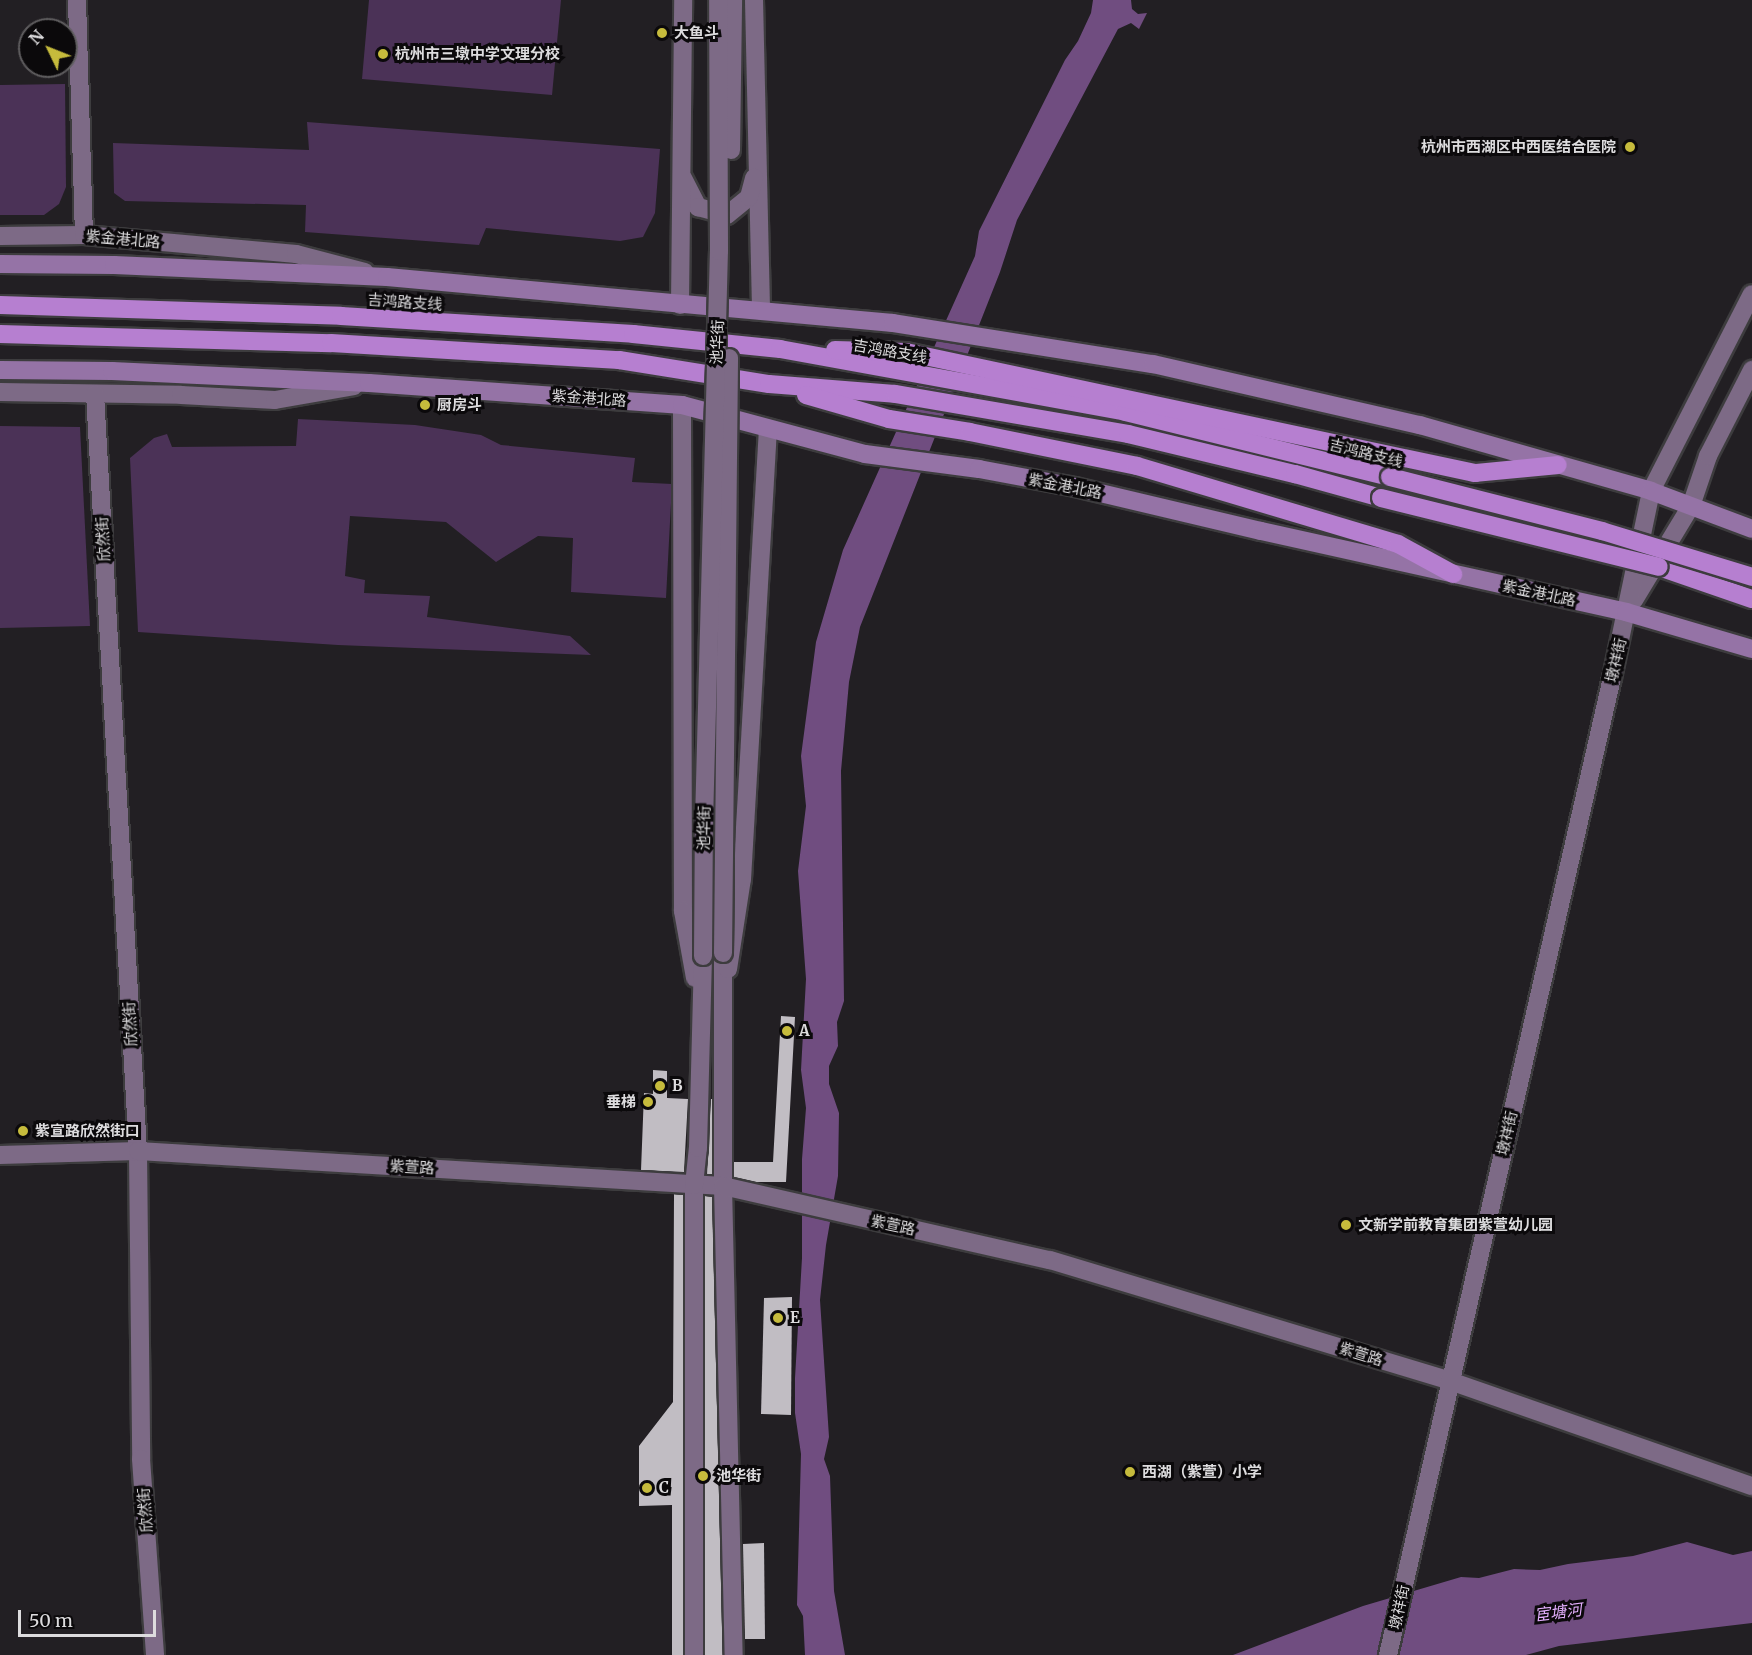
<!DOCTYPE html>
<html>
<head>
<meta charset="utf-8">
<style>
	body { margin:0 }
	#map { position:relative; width:1752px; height:1655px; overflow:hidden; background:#221f23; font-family:Merriweather,"Noto Sans SC",serif }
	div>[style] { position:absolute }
	.green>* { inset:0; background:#4b3257 }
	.water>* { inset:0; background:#704d80 }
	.building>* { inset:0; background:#c1bdc3 }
	.roads { filter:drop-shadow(2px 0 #3d3c3e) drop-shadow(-2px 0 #3d3c3e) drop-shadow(0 2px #3d3c3e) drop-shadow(0 -2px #3d3c3e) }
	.secondary>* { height:18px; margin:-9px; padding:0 9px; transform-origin:9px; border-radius:9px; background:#7d6a86 }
	.primary>* { height:18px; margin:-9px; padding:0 9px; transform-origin:9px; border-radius:9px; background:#9573a6 }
	.highway>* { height:18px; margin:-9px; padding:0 9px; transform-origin:9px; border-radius:9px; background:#b67fd0 }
	.bridges { filter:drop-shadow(2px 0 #3d3c3e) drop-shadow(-2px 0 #3d3c3e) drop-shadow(0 2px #3d3c3e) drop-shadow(0 -2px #3d3c3e) }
	.secondary-bridge>* { height:18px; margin:-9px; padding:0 9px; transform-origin:9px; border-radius:9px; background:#7d6a86 }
	.highway-bridge>* { height:18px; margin:-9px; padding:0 9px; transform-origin:9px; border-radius:9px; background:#b67fd0 }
	.dots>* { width:16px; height:16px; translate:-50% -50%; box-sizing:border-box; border:3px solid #0b090b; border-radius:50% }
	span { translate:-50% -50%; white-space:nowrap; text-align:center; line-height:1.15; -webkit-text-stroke:6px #0b090b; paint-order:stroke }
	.poi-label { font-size:15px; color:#dddcde; font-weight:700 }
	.left { translate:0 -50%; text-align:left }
	.right { translate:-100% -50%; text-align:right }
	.street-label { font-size:15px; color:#dddcde }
	.water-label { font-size:16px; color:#e1adfb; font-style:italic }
	.north { position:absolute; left:18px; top:18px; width:60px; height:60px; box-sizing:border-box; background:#0b090b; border:2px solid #5f5d5f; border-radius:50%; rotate:313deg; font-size:16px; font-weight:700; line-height:24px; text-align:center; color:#dddcde }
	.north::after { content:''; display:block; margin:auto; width:21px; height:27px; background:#c6bb3c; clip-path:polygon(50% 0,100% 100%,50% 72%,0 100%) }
	.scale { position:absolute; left:18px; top:1610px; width:138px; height:27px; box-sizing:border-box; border:3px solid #dddcde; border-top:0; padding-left:8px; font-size:18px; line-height:21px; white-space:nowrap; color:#dddcde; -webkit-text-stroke:4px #0b090b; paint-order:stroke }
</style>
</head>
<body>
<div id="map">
	<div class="green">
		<div style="clip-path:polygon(369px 0,561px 0,552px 95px,362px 79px)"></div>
		<div style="clip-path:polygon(65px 84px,66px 187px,59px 204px,44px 215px,0 215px,0 85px)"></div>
		<div style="clip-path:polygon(307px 122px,660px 149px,655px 213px,643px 237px,620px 241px,486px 228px,479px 245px,305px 232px,306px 205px,125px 201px,114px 193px,113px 143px,309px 150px)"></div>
		<div style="clip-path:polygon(298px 419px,415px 425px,481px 435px,501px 445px,635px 458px,632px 482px,672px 484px,666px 598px,571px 592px,573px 538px,538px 536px,496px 562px,446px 522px,350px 516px,345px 576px,365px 580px,364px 593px,430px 596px,427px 617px,570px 636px,591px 655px,338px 645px,138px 632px,130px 458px,154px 438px,167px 434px,172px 447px,296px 446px)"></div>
		<div style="clip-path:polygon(0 426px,80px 427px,90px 626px,0 628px)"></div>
	</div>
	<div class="water">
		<div style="clip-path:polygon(1093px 0,1131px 0,1132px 9px,1138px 14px,1147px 13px,1139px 29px,1131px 23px,1118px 29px,1017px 220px,1000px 272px,860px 627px,849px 682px,841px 771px,844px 1001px,837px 1022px,838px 1046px,829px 1066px,829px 1084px,839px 1113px,838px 1176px,826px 1245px,820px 1300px,829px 1437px,824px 1459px,830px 1476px,834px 1591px,845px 1655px,805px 1655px,803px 1616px,797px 1605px,801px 1454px,795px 1413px,795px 1378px,802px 1258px,802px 1159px,806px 1108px,801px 1070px,806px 979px,798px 871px,806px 806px,801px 756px,816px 642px,843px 550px,975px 256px,979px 231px,1065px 60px,1078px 41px,1091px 13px)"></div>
		<div style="clip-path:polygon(1687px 1542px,1733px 1555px,1752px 1551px,1752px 1623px,1559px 1646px,1526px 1655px,1233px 1655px,1363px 1606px,1461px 1577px,1479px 1578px,1514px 1569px,1540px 1570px,1568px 1564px,1633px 1556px)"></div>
	</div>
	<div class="building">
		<div style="clip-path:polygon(781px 1016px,795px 1017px,786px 1182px,756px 1182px,734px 1177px,734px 1162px,773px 1162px)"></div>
		<div style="clip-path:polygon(653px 1070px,667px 1071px,667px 1098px,688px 1099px,684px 1172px,641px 1170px,644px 1093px,653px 1094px)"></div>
		<div style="clip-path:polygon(711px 1099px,712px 1099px,712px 1174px,707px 1174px)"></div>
		<div style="clip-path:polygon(674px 1194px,683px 1195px,683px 1655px,672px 1655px,672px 1505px,639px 1506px,639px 1446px,673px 1402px)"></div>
		<div style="clip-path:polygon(705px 1196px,712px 1197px,723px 1655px,705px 1655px)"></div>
		<div style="clip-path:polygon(792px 1297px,791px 1415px,761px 1414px,764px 1298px)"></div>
		<div style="clip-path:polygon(764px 1543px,765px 1639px,745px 1639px,743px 1544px)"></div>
	</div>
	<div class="roads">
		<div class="secondary">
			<div style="left:77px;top:0;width:235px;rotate:88.3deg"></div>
			<div style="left:754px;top:0;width:311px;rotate:88.7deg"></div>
			<div style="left:683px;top:178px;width:33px;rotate:63deg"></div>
			<div style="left:698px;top:207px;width:30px;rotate:15deg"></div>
			<div style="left:727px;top:215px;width:28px;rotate:-39deg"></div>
			<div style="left:749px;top:197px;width:20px;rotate:-75deg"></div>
			<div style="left:0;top:236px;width:84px;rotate:-0.7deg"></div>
			<div style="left:84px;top:235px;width:213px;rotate:5.1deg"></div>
			<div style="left:296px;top:254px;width:71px;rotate:14.6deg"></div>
			<div style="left:680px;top:305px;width:305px;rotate:-89.4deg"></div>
			<div style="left:0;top:392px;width:181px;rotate:0.9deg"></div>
			<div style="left:181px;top:395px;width:94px;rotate:3deg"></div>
			<div style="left:275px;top:400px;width:80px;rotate:-10deg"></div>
			<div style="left:95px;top:394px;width:758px;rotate:86.75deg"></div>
			<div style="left:138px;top:1151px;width:308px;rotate:89.4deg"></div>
			<div style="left:141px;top:1459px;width:196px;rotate:85.9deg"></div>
			<div style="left:682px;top:405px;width:506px;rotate:89.89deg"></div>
			<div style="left:683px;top:911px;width:68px;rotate:79.8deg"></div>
			<div style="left:1634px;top:600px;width:110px;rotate:-58.8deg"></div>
			<div style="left:1691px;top:506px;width:53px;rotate:-71.2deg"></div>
			<div style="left:1708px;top:456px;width:97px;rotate:-62.9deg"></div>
			<div style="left:723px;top:953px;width:233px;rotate:90deg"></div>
			<div style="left:723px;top:1186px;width:469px;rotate:88.7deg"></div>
			<div style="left:728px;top:969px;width:91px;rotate:-81.2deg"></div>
			<div style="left:742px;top:879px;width:451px;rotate:-86.7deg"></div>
			<div style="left:0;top:1155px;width:138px;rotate:-1.7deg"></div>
			<div style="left:138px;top:1151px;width:586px;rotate:3.42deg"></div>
			<div style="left:723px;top:1186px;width:335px;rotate:12.8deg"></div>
			<div style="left:1050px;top:1260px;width:418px;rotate:16.8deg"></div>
			<div style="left:1450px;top:1381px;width:320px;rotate:19.2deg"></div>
			<div style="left:694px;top:1655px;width:470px;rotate:-90deg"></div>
			<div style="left:694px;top:1185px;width:37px;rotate:-84deg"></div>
			<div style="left:698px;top:1148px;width:192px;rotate:-88.5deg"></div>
			<div style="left:1388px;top:1655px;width:1002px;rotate:-77.09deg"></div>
			<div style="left:1612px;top:678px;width:191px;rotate:-78.2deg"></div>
			<div style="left:1651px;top:491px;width:221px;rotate:-62.9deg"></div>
		</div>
		<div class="primary">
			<div style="left:0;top:264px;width:114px;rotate:0.5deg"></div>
			<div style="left:114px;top:265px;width:273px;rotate:2.5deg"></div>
			<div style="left:387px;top:277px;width:508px;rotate:5.19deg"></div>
			<div style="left:893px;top:323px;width:263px;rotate:9deg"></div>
			<div style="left:1153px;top:364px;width:274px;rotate:12.9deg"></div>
			<div style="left:1420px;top:425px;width:240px;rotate:15.9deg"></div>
			<div style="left:1651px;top:491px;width:108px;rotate:20.6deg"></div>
			<div style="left:0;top:370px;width:112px;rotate:0.5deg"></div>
			<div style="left:112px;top:371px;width:257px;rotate:2.7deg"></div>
			<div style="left:369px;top:383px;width:314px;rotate:4deg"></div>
			<div style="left:682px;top:405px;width:189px;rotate:15deg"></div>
			<div style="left:865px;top:454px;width:115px;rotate:7.5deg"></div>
			<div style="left:979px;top:469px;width:98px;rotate:10.6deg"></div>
			<div style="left:1075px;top:487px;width:191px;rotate:13.3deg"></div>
			<div style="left:1261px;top:531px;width:374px;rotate:12.5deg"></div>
			<div style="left:1626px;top:612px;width:131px;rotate:16.4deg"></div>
		</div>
		<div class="highway">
			<div style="left:0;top:305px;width:341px;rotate:1.8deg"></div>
			<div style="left:341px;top:316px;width:293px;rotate:3.5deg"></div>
			<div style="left:633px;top:334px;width:148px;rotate:5.8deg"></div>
			<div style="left:780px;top:349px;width:351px;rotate:10.3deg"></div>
			<div style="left:1125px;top:412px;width:273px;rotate:13.8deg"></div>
			<div style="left:0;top:334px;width:331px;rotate:1.6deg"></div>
			<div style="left:331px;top:343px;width:289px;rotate:3.4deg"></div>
			<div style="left:619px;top:360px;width:152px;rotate:9.1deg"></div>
			<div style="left:769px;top:384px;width:126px;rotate:4.5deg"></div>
			<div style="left:895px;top:394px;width:236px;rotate:9.7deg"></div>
			<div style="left:1128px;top:434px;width:172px;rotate:13.5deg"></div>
			<div style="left:1295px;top:474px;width:89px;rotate:15.6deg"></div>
			<div style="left:835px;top:350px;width:71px;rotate:1.6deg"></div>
			<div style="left:906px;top:352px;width:582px;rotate:12.01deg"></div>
			<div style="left:1475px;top:473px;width:83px;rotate:-5.5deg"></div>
			<div style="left:806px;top:395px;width:86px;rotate:16.1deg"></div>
			<div style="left:889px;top:419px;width:82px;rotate:9.1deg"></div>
			<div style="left:970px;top:432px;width:170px;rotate:11.5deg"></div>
			<div style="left:1137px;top:466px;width:272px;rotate:16.6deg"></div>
			<div style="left:1398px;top:544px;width:63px;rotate:28.6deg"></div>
			<div style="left:1659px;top:567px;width:98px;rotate:19deg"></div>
		</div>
	</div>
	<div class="bridges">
		<div class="secondary-bridge">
			<div style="left:731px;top:150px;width:150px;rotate:-89.2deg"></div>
			<div style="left:723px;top:953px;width:595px;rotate:-89.42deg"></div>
			<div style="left:703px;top:956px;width:134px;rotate:-89.6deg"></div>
			<div style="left:704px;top:822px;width:571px;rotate:-88.5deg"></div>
			<div style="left:719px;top:251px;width:251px;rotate:-90.2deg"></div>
		</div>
		<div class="highway-bridge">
			<div style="left:1390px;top:477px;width:219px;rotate:14.3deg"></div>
			<div style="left:1602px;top:531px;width:157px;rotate:17deg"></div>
			<div style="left:1381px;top:498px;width:286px;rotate:13.9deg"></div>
		</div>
	</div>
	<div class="dots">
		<div style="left:662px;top:33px;background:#c6bb3c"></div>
		<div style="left:383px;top:54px;background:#c6bb3c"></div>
		<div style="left:1630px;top:147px;background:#c6bb3c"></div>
		<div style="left:425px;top:405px;background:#c6bb3c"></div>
		<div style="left:787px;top:1031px;background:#c6bb3c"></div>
		<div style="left:660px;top:1086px;background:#c6bb3c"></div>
		<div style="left:648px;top:1102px;background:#c6bb3c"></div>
		<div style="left:23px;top:1131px;background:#c6bb3c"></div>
		<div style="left:1346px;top:1225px;background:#c6bb3c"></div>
		<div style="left:778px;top:1318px;background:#c6bb3c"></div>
		<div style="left:1130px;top:1472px;background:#c6bb3c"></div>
		<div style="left:703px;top:1476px;background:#c6bb3c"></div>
		<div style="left:647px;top:1488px;background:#c6bb3c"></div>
	</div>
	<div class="poi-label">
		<span class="left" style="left:674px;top:33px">大鱼斗</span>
		<span class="left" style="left:395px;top:54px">杭州市三墩中学文理分校</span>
		<span class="right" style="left:1616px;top:147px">杭州市西湖区中西医结合医院</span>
		<span class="left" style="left:437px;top:405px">厨房斗</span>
		<span class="left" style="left:799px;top:1031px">A</span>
		<span class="left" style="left:672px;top:1086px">B</span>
		<span class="right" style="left:636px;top:1102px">垂梯</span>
		<span class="left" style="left:35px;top:1131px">紫宣路欣然街口</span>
		<span class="left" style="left:1358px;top:1225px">文新学前教育集团紫萱幼儿园</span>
		<span class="left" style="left:790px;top:1318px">E</span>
		<span class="left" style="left:1142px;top:1472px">西湖（紫萱）小学</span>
		<span class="left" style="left:716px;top:1476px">池华街</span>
		<span class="left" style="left:659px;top:1488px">C</span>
	</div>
	<div class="street-label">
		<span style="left:123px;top:239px;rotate:5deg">紫金港北路</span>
		<span style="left:405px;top:302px;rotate:4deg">吉鸿路支线</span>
		<span style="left:717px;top:342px;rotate:-88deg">池华街</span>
		<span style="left:890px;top:351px;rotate:10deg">吉鸿路支线</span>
		<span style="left:589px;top:398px;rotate:4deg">紫金港北路</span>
		<span style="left:1366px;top:453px;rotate:14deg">吉鸿路支线</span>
		<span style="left:1065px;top:486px;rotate:11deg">紫金港北路</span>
		<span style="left:103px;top:539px;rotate:-93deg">欣然街</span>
		<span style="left:1539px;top:593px;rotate:12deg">紫金港北路</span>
		<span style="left:1616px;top:660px;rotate:-77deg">墩祥街</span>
		<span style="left:704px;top:828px;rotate:-89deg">池华街</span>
		<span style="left:130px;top:1024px;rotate:-93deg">欣然街</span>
		<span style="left:1507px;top:1133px;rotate:-77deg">墩祥街</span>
		<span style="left:412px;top:1167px;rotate:3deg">紫萱路</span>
		<span style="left:893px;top:1225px;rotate:12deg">紫萱路</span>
		<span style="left:1361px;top:1354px;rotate:17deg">紫萱路</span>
		<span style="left:145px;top:1510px;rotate:-94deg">欣然街</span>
		<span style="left:1399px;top:1607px;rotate:-78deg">墩祥街</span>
	</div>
	<div class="water-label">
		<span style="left:1558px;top:1612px;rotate:-7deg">宦塘河</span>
	</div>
	<div class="north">N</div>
	<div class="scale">50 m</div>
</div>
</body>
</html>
